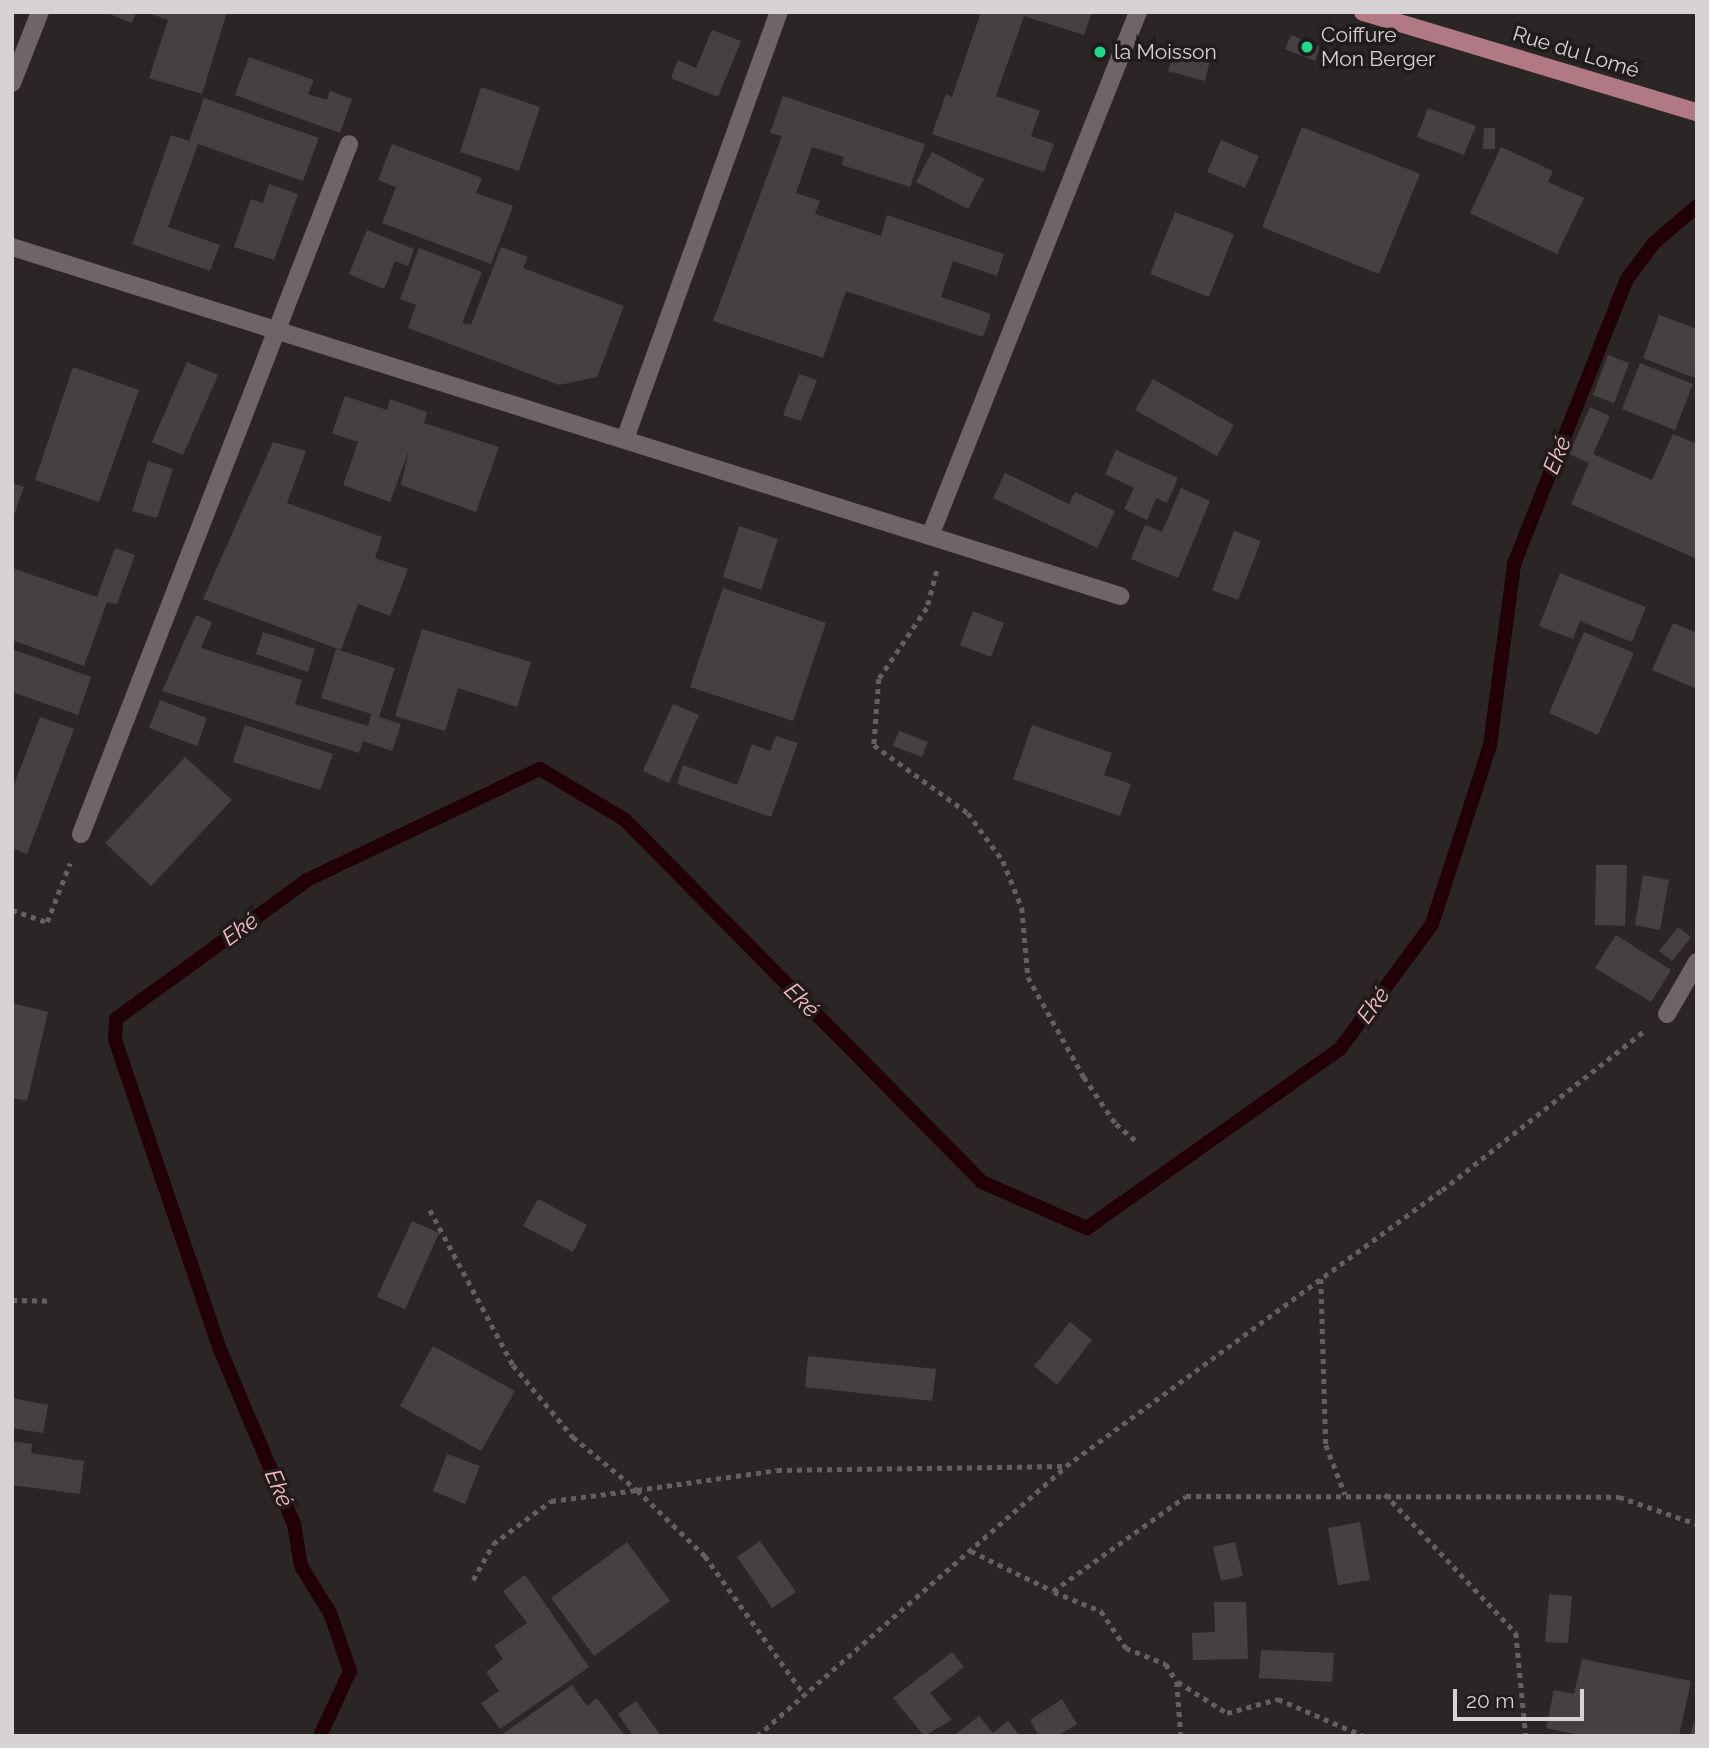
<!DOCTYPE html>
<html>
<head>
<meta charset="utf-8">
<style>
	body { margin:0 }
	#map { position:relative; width:1709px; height:1748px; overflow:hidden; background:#2b2526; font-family:Raleway,sans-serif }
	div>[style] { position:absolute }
	.stream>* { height:14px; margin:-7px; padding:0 7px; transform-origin:7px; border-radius:7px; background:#210007 }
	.building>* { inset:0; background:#474041 }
	.path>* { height:4.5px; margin-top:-2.25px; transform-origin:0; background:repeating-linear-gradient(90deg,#645f60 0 5px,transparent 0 10px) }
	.minor>* { height:18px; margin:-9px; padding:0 9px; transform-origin:9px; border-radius:9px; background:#6d6566 }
	.primary>* { height:18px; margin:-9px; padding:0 9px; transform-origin:9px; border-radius:9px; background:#b17984 }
	.dots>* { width:19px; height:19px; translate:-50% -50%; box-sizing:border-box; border:4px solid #221b1c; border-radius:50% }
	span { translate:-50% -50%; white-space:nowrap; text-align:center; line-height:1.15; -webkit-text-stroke:7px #221b1c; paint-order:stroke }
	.poi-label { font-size:21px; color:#d7d2d3 }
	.left { translate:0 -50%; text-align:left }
	.street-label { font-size:21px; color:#d7d2d3 }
	.water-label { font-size:23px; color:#f7bcc7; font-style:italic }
	.frame { position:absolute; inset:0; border:14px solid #d7d2d3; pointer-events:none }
	.scale { position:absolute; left:1453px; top:1689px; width:131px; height:32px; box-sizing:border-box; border:4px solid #d7d2d3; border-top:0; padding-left:9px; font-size:21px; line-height:24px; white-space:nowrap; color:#d7d2d3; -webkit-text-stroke:5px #221b1c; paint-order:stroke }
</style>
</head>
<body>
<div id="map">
	<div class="stream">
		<div style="left:320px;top:1736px;width:72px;rotate:-65.2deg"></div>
		<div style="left:350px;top:1671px;width:61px;rotate:-109deg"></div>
		<div style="left:330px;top:1613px;width:55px;rotate:-121.7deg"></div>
		<div style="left:301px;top:1566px;width:43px;rotate:-99.5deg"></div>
		<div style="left:294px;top:1524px;width:192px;rotate:-113deg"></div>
		<div style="left:219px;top:1347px;width:324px;rotate:-108.7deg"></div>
		<div style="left:115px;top:1040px;width:21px;rotate:-87deg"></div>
		<div style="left:116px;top:1019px;width:236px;rotate:-36deg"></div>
		<div style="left:307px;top:880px;width:258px;rotate:-25.5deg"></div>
		<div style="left:540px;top:769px;width:98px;rotate:30.8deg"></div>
		<div style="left:624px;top:819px;width:510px;rotate:45.4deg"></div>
		<div style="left:982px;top:1182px;width:115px;rotate:23.7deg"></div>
		<div style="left:1087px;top:1228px;width:310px;rotate:-35.3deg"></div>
		<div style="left:1340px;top:1049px;width:155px;rotate:-53.6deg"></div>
		<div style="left:1432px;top:924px;width:188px;rotate:-72deg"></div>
		<div style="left:1490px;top:745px;width:183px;rotate:-82.4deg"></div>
		<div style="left:1514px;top:564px;width:307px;rotate:-68.4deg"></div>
		<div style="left:1627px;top:279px;width:45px;rotate:-53.1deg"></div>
		<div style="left:1654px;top:243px;width:57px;rotate:-40.7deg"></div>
	</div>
	<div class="building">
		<div style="clip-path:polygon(105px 12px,136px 12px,132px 23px)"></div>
		<div style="clip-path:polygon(227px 12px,202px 94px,149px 78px,168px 20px,145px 12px)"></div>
		<div style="clip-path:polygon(981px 12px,1092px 12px,1084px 35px,1024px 16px,996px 96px,1040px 111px,1031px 136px,1054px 144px,1044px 172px,932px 134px,946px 94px,952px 97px)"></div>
		<div style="clip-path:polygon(712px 30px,741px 41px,718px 97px,671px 78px,678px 60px,696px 68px)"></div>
		<div style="clip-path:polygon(1291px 35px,1320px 47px,1315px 61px,1285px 49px)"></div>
		<div style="clip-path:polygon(1174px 50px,1210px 60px,1205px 81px,1168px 71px)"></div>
		<div style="clip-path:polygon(249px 57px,314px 80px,308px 94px,327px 100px,330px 91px,352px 99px,340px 133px,235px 95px)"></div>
		<div style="clip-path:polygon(481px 87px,540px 107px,519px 171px,460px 152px)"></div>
		<div style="clip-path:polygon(783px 96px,925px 144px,910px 187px,842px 165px,844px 157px,812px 147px,796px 193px,820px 201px,815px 214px,881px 236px,887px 215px,1004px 254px,997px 276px,953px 261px,941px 297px,991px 314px,983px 337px,846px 291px,823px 358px,713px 321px,782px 136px,770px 133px)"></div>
		<div style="clip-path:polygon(204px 98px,319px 138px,303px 181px,198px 144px,168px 227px,220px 245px,210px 271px,132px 244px,171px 135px,189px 141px)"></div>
		<div style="clip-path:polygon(1428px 108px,1476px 126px,1464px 155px,1417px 137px)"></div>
		<div style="clip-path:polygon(1302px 127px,1420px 174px,1379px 274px,1262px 227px)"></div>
		<div style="clip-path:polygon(1484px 128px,1495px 128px,1495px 149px,1483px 149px)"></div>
		<div style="clip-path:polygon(1221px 140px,1259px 156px,1245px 188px,1207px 172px)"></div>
		<div style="clip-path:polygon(392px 144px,482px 178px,476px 193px,513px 206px,491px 264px,382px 223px,396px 187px,378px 180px)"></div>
		<div style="clip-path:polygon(1501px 147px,1553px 171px,1548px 182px,1584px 198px,1557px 254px,1470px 213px)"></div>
		<div style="clip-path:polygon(932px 152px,984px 179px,968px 209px,916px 182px)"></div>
		<div style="clip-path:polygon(269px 184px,298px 194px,274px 260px,234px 247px,251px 199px,263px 203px)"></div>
		<div style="clip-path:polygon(1175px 212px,1234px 234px,1209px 297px,1150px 274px)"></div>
		<div style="clip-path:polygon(367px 230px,414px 249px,408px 266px,395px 261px,384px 289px,349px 274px)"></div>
		<div style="clip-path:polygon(501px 247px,528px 257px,523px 268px,624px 306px,597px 377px,559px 385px,408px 328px,416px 305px,400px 299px,419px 248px,482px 272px,462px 323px,471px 325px)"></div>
		<div style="clip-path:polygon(1659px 315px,1697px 329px,1697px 379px,1643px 358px)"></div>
		<div style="clip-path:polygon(1608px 355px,1629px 363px,1614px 403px,1593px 395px)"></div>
		<div style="clip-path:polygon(187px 362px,218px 375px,183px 455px,152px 442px)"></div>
		<div style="clip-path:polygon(1640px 363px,1693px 384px,1675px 430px,1622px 409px)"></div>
		<div style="clip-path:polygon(73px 367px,139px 390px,99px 502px,35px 480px)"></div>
		<div style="clip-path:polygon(799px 374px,817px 380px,801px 421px,783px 415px)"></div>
		<div style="clip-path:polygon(1153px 379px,1234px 425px,1217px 456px,1135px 410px)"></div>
		<div style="clip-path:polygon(345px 396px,387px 410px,390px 399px,427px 412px,424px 423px,499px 447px,476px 512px,401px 485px,409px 450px,390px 502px,343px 485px,358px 442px,332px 433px)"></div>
		<div style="clip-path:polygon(1590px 407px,1610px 416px,1593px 454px,1652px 480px,1673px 434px,1697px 444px,1697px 559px,1571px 504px,1589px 463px,1569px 454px)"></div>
		<div style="clip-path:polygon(273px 442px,306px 451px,287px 503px,382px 537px,375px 558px,408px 569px,390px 616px,358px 604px,341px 650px,203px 599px)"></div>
		<div style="clip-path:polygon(1116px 450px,1178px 478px,1167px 503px,1156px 498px,1147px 520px,1124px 509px,1134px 488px,1105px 474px)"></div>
		<div style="clip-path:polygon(148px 461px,173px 469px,157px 518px,132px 511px)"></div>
		<div style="clip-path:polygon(1005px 473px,1069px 504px,1075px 492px,1115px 511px,1097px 548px,993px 498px)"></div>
		<div style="clip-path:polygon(12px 483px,24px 487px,13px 518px,12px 518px)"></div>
		<div style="clip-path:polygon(1181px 488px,1210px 501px,1178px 578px,1131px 559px,1145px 525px,1162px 532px)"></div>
		<div style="clip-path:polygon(739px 526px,778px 539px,761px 590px,723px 577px)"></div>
		<div style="clip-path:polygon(1234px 531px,1261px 541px,1238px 600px,1212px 590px)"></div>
		<div style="clip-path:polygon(115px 548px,135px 555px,117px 604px,107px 602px,84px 666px,12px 640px,12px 568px,97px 597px)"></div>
		<div style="clip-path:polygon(1560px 573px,1646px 607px,1632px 642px,1580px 621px,1573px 639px,1539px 626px)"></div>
		<div style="clip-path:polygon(723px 588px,826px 623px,793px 721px,690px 687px)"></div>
		<div style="clip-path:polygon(973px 611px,1004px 623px,991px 657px,960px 645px)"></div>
		<div style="clip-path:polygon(196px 615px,212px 622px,201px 648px,302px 680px,295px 704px,368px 726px,371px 714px,321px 698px,336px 649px,395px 668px,379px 717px,401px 724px,392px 751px,363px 741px,359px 753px,162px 691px)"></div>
		<div style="clip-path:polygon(1673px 623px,1697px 633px,1697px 689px,1652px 670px)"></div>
		<div style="clip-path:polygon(422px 629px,531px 662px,517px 707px,458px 688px,445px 731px,395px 716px)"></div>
		<div style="clip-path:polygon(263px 632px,315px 649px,308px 672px,256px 654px)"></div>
		<div style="clip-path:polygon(1584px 632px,1634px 653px,1598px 735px,1549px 713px)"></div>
		<div style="clip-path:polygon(12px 649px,91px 677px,78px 715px,12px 692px)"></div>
		<div style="clip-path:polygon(160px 700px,207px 718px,197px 746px,149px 728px)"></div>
		<div style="clip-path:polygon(673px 704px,699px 715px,669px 783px,643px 771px)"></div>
		<div style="clip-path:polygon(40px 717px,74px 729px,27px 854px,12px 848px,12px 790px)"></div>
		<div style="clip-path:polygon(245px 725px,333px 754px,320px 790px,233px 762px)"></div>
		<div style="clip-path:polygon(1032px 725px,1112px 753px,1104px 775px,1131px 784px,1120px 816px,1013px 779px)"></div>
		<div style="clip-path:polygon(899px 731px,928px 742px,922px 757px,893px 746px)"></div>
		<div style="clip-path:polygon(776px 736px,798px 743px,771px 817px,677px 784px,683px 765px,737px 785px,752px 744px,770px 751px)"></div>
		<div style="clip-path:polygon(185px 757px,232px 800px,151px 886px,105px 843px)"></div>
		<div style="clip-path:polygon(1596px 865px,1627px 865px,1625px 926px,1595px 925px)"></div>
		<div style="clip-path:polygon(1643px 875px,1669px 880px,1660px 930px,1635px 925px)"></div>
		<div style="clip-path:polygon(1678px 927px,1691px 937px,1672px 961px,1659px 951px)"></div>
		<div style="clip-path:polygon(1616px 935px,1671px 970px,1651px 1002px,1595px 968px)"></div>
		<div style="clip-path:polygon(12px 1003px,48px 1012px,27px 1101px,12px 1098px)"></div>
		<div style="clip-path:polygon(538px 1199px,587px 1225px,573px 1252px,523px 1226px)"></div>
		<div style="clip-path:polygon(412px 1221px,439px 1233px,405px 1309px,377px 1297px)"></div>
		<div style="clip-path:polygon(1070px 1322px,1092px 1340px,1057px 1385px,1034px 1366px)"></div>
		<div style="clip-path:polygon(433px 1346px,515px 1391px,481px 1451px,400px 1406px)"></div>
		<div style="clip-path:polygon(808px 1356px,936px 1369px,932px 1401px,805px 1387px)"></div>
		<div style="clip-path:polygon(12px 1398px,48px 1405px,43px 1433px,12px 1428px)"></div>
		<div style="clip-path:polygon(12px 1441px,32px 1444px,31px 1453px,84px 1461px,80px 1494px,12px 1485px)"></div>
		<div style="clip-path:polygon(447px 1454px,480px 1466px,465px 1504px,433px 1491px)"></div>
		<div style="clip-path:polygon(1360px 1522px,1370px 1580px,1338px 1585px,1328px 1528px)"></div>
		<div style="clip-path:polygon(760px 1541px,796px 1592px,772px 1608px,737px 1557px)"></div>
		<div style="clip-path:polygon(627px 1542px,670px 1601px,594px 1656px,551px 1598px)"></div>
		<div style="clip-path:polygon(1235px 1542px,1243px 1576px,1221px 1581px,1213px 1547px)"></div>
		<div style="clip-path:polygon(525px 1575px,589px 1667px,500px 1729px,481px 1703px,499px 1691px,486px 1672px,503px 1659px,494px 1646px,527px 1623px,503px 1591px)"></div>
		<div style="clip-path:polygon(1549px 1594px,1572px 1596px,1568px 1643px,1545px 1642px)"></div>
		<div style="clip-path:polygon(1214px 1602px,1246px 1602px,1248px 1659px,1193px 1660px,1192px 1633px,1215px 1632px)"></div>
		<div style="clip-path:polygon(1261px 1650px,1334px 1653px,1332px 1682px,1259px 1678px)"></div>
		<div style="clip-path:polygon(952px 1652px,964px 1667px,930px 1693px,952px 1720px,924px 1736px,893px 1698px)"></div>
		<div style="clip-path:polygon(1582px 1659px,1691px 1681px,1679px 1736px,1585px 1736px,1546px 1728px,1554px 1690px,1574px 1694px)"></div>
		<div style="clip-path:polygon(572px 1685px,587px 1706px,597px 1698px,625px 1736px,500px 1736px)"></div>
		<div style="clip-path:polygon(1062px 1699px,1077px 1724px,1057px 1736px,1039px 1736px,1030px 1720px)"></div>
		<div style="clip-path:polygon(636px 1701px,661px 1736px,633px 1736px,618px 1714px)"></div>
		<div style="clip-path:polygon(979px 1716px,993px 1733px,1008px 1721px,1020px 1736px,953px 1736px)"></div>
		<div style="clip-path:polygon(1694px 1721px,1697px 1736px,1690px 1736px)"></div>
	</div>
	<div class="path">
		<div style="left:937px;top:571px;width:38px;rotate:105deg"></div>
		<div style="left:927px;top:608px;width:86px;rotate:124.1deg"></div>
		<div style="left:879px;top:679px;width:66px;rotate:94.3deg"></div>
		<div style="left:874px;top:745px;width:116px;rotate:35.9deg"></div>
		<div style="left:968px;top:813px;width:59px;rotate:53.9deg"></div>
		<div style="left:1003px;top:861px;width:51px;rotate:68deg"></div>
		<div style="left:1022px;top:908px;width:69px;rotate:85deg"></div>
		<div style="left:1028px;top:977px;width:115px;rotate:60.8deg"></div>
		<div style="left:1084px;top:1077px;width:57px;rotate:55.8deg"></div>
		<div style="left:1116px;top:1124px;width:25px;rotate:40deg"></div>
		<div style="left:12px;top:910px;width:37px;rotate:19deg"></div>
		<div style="left:47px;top:922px;width:63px;rotate:-68.7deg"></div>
		<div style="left:430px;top:1210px;width:176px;rotate:61.8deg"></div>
		<div style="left:513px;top:1365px;width:94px;rotate:50.2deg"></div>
		<div style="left:573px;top:1437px;width:83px;rotate:39.6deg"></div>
		<div style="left:637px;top:1490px;width:141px;rotate:-8.1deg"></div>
		<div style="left:777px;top:1470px;width:288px;rotate:-0.8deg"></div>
		<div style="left:1321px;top:1279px;width:166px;rotate:88.3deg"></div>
		<div style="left:1326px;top:1445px;width:53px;rotate:68.8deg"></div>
		<div style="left:12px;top:1300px;width:39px;rotate:1deg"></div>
		<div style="left:1385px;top:1494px;width:191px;rotate:46.7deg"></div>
		<div style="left:1516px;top:1633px;width:103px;rotate:84.5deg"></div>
		<div style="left:971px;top:1551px;width:91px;rotate:26deg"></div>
		<div style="left:1053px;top:1591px;width:163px;rotate:-35.5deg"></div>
		<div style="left:1186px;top:1496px;width:433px;rotate:0.1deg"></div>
		<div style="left:1619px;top:1497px;width:83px;rotate:19.1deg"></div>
		<div style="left:473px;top:1580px;width:41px;rotate:-60.9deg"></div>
		<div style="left:493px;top:1544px;width:72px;rotate:-36.6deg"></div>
		<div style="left:551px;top:1501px;width:87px;rotate:-7.3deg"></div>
		<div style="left:637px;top:1490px;width:95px;rotate:44.1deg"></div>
		<div style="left:705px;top:1556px;width:173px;rotate:54.4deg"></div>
		<div style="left:1054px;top:1592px;width:51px;rotate:22deg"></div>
		<div style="left:1101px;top:1611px;width:45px;rotate:56deg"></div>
		<div style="left:1126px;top:1648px;width:43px;rotate:21.8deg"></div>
		<div style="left:1166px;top:1664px;width:21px;rotate:59deg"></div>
		<div style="left:1177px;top:1682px;width:54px;rotate:85.8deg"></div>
		<div style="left:1178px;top:1682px;width:58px;rotate:32.3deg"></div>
		<div style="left:1227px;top:1713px;width:53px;rotate:-15.4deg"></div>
		<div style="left:1278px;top:1699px;width:94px;rotate:23.3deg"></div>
		<div style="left:757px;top:1736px;width:410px;rotate:-41.1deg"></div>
		<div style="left:1066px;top:1466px;width:466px;rotate:-36.3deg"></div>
		<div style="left:1442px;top:1190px;width:257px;rotate:-38.2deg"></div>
	</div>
	<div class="minor">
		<div style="left:12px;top:83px;width:76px;rotate:-68.5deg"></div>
		<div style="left:12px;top:247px;width:1162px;rotate:17.48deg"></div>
		<div style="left:625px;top:439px;width:454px;rotate:-70.2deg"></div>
		<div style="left:930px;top:536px;width:564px;rotate:-68.35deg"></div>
		<div style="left:81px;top:834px;width:740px;rotate:-68.77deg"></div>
		<div style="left:1667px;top:1014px;width:60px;rotate:-60deg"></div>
	</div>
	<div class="primary">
		<div style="left:1363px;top:12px;width:349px;rotate:16.7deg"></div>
	</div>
	<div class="dots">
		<div style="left:1307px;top:47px;background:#20d887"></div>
		<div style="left:1100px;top:52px;background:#20d887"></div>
	</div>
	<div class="poi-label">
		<span class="left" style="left:1321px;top:47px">Coiffure<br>Mon Berger</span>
		<span class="left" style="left:1114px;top:52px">la Moisson</span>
	</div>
	<div class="street-label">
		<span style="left:1576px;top:52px;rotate:17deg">Rue du Lomé</span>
	</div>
	<div class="water-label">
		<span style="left:1557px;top:455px;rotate:-68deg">Eké</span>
		<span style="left:240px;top:929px;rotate:-36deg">Eké</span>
		<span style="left:802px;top:1000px;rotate:45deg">Eké</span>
		<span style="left:1373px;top:1005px;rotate:-54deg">Eké</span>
		<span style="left:279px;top:1488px;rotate:67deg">Eké</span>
	</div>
	<div class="frame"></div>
	<div class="scale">20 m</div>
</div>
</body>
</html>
